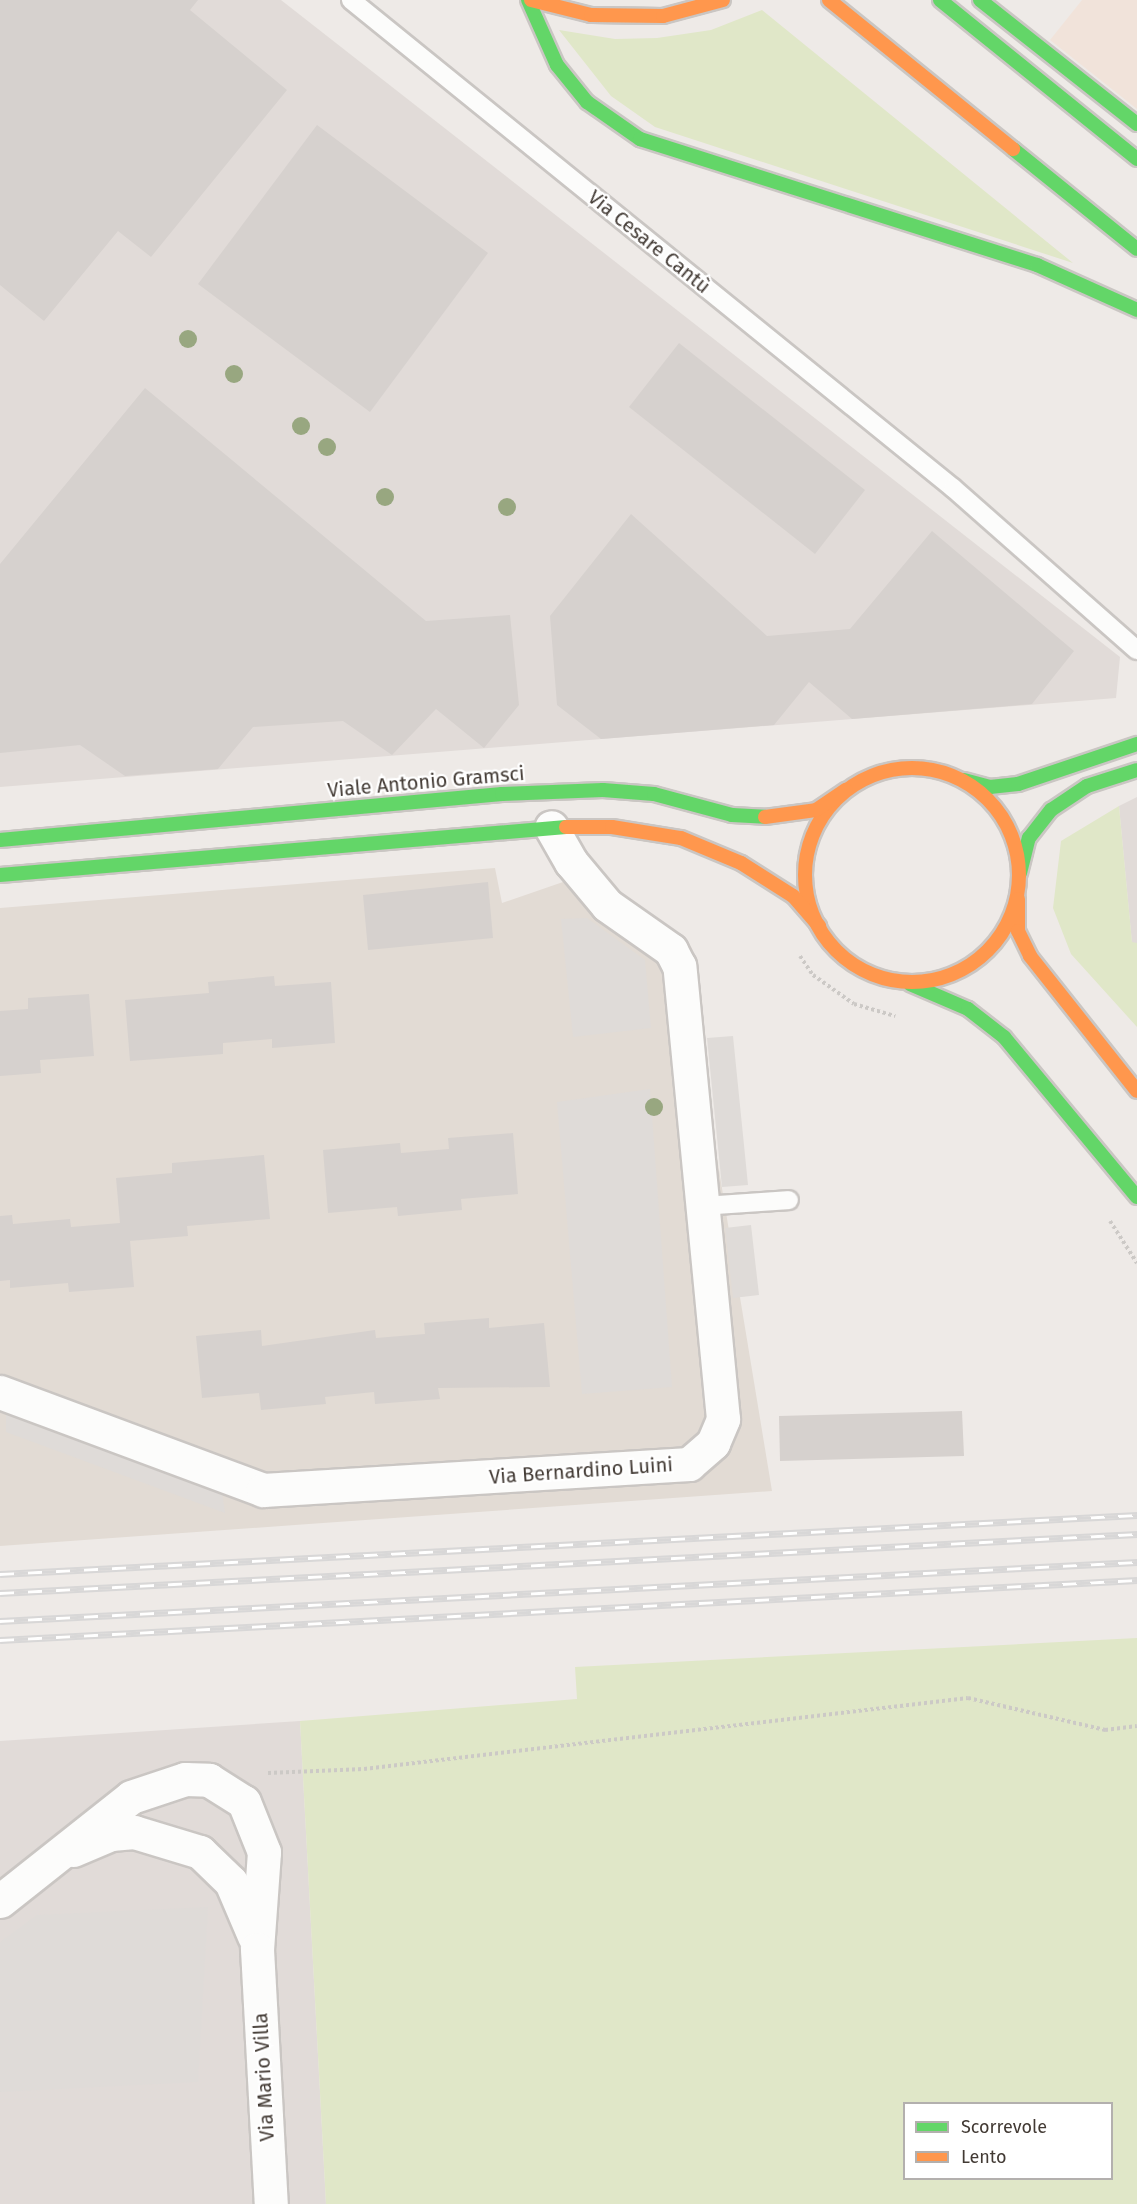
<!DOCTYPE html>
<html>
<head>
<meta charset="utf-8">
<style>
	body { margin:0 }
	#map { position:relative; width:1137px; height:2204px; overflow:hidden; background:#eeeae7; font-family:"Fira Sans",sans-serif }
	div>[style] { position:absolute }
	.residential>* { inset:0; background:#e2dbd4 }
	.commercial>* { inset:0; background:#f1e3da }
	.industrial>* { inset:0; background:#e1dbd8 }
	.green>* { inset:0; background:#e0e7c8 }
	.parking>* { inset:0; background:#dfdbd8 }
	.building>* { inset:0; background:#d6d1ce }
	.path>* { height:4px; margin-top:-2px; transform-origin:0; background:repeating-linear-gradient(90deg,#ccc9c6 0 3px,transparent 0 6px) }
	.roads { filter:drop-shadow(2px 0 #cac6c3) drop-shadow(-2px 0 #cac6c3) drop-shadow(0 2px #cac6c3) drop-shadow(0 -2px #cac6c3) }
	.lane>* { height:18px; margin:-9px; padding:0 9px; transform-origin:9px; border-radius:9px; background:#fcfcfb }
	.street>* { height:33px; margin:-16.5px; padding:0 16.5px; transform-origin:16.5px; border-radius:16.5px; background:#fcfcfb }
	.fast>* { height:14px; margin:-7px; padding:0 7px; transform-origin:7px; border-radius:7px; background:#63d668 }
	.slow>* { height:14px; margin:-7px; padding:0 7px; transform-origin:7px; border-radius:7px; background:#ff974d }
	.slow>.ring { margin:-7px; padding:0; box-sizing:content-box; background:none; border:14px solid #ff974d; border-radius:50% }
	.rail>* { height:7px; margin-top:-3.5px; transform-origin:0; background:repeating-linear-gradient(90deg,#fff 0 14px,#d8d7d7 0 28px); box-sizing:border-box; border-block:2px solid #d8d7d7 }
	.trees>* { width:18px; height:18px; margin:-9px; border-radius:50%; background:#98a780 }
	span { translate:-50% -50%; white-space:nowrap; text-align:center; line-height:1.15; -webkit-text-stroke:4.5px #fff; paint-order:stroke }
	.street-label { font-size:20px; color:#423a34 }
	.legend { position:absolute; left:903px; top:2102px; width:210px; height:78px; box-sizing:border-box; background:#fff; border:2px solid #b3b0ae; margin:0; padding:8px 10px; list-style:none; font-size:18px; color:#423a34 }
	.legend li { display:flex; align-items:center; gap:12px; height:30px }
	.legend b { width:30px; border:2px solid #b3b0ae }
</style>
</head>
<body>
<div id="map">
	<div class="residential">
		<div style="clip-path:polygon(495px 868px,502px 903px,563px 882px,680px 934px,772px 1491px,0 1546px,0 908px)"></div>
	</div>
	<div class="commercial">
		<div style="clip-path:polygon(1082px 0,1137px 0,1137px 109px,1050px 40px)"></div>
	</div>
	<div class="industrial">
		<div style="clip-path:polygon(0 0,281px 0,1120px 657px,1116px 698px,0 787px)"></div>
		<div style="clip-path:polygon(1137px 797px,1137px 943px,1132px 943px,1119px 806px)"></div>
		<div style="clip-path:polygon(300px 1721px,326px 2204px,0 2204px,0 1741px)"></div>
	</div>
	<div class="green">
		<div style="clip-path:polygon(762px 10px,1073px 263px,655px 127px,611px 96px,559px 30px,615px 39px,657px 38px,711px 30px)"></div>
		<div style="clip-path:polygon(1119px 806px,1132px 942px,1137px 943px,1137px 1027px,1071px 954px,1053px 908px,1061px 841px)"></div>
		<div style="clip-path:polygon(evenodd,1137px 1638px,1137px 2204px,326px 2204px,300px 1721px,577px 1699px,575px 1667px,1137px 1638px,904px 2104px,1112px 2104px,1112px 2178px,904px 2178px,904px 2104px)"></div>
	</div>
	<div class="parking">
		<div style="clip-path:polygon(587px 918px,645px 960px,651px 1028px,573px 1037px,561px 919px)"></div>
		<div style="clip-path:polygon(733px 1036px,748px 1185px,722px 1187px,707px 1038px)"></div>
		<div style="clip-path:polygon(650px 1089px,672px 1387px,582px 1394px,557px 1102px)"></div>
		<div style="clip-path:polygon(751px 1225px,759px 1295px,733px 1298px,725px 1228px)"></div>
		<div style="clip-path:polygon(6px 1410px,222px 1492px,225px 1513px,6px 1432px)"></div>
		<div style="clip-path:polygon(208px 1907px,198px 2082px,0 2092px,0 1942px,37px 1915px)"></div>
	</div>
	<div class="building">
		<div style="clip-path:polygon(0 0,198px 0,190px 10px,287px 90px,151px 257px,118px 231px,44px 321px,0 285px)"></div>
		<div style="clip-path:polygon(317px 125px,488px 253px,370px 412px,198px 284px)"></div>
		<div style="clip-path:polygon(679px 343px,865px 490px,815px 554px,629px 407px)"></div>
		<div style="clip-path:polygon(145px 388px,426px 621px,510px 615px,519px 705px,484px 748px,436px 709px,392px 755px,343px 721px,253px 727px,218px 769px,125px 776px,80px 745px,0 753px,0 564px)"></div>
		<div style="clip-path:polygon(631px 514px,767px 636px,850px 629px,932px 531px,1074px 651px,1032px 704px,852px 719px,809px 682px,774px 725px,601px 739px,557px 705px,550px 616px)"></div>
		<div style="clip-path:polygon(488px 882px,493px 938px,368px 950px,363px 895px)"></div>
		<div style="clip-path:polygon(274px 976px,275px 986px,331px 982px,335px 1043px,272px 1048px,272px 1039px,223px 1043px,223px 1054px,130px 1061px,125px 1000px,209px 993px,208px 982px)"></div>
		<div style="clip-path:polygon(89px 994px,94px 1056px,40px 1060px,41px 1073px,0 1076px,0 1011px,28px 1009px,28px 998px)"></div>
		<div style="clip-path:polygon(513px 1133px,518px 1194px,461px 1199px,462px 1210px,398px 1216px,397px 1207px,328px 1213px,323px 1150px,400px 1143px,401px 1153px,449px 1149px,448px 1138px)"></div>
		<div style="clip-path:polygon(264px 1155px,270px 1219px,187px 1226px,188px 1236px,130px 1241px,134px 1287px,69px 1292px,68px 1283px,10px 1288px,10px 1280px,0 1281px,0 1216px,12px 1215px,13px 1224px,70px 1219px,71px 1227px,120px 1223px,116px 1178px,172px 1173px,172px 1163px)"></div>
		<div style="clip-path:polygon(489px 1318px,489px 1328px,544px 1323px,550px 1387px,438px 1388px,440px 1399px,375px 1404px,374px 1392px,325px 1397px,326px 1404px,261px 1410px,259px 1393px,202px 1398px,196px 1336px,261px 1330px,262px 1346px,375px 1330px,376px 1338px,425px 1334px,424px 1323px)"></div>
		<div style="clip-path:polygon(962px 1411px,964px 1456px,780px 1461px,779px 1416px)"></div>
	</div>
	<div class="path">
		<div style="left:800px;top:956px;width:23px;rotate:56deg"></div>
		<div style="left:813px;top:975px;width:50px;rotate:35.3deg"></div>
		<div style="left:854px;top:1004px;width:43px;rotate:16.3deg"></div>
		<div style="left:1110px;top:1221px;width:50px;rotate:57.3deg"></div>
		<div style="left:268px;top:1773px;width:96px;rotate:-2.4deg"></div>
		<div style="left:364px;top:1769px;width:608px;rotate:-6.7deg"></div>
		<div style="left:968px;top:1698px;width:141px;rotate:13.1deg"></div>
		<div style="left:1105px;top:1730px;width:32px;rotate:-7deg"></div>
	</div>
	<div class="roads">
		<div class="lane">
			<div style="left:351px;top:0;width:775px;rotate:39.03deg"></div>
			<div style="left:953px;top:488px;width:245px;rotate:41.4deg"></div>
			<div style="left:702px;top:1206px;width:87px;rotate:-3.9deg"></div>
		</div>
		<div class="street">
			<div style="left:0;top:1392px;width:281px;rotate:20.4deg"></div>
			<div style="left:263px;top:1490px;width:427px;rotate:-3.5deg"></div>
			<div style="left:689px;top:1464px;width:32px;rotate:-41deg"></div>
			<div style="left:713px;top:1443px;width:26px;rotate:-67deg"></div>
			<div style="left:723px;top:1419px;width:455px;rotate:-95.5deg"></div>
			<div style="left:679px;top:966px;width:18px;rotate:-117deg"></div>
			<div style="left:671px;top:950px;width:78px;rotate:-144.9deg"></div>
			<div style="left:607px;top:905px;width:56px;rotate:-129.9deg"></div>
			<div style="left:571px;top:862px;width:40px;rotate:-119.7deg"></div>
			<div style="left:73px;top:1850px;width:41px;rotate:-22.8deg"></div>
			<div style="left:111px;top:1834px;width:23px;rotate:-5deg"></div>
			<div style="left:134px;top:1832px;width:69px;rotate:16.9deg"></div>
			<div style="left:200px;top:1852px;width:43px;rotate:44.1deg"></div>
			<div style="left:231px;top:1882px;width:59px;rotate:66.9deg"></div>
			<div style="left:0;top:1901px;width:167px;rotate:-38.4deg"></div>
			<div style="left:131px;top:1797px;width:57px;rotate:-18.4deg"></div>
			<div style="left:185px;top:1779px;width:24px;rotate:2deg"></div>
			<div style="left:209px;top:1780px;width:41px;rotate:32.2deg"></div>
			<div style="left:244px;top:1802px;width:54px;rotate:68.2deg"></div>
			<div style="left:264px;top:1852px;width:97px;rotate:94.1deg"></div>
			<div style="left:257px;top:1949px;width:255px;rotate:86.9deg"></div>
		</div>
		<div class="fast">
			<div style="left:528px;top:0;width:71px;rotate:66deg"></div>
			<div style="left:557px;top:65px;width:48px;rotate:51deg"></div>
			<div style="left:587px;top:102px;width:65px;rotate:34.9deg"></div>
			<div style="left:640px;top:139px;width:417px;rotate:17.6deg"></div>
			<div style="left:1037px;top:265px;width:110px;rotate:24.2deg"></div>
			<div style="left:940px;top:0;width:253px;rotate:38.9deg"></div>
			<div style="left:980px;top:0;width:200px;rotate:38.3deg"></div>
			<div style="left:1013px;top:149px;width:159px;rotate:38.9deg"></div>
			<div style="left:964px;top:780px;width:27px;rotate:15deg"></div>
			<div style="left:990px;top:787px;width:28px;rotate:-6deg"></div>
			<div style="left:1018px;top:784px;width:126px;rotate:-18.6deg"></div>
			<div style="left:0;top:840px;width:504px;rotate:-5.24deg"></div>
			<div style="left:502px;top:794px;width:101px;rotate:-2.3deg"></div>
			<div style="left:603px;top:790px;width:51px;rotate:4.5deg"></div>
			<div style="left:654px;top:794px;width:81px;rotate:15.1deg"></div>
			<div style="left:732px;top:815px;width:33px;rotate:3deg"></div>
			<div style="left:1020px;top:873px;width:36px;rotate:-76deg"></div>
			<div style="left:1029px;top:838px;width:36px;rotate:-52deg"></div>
			<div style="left:1051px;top:810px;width:43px;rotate:-33.7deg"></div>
			<div style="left:1087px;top:786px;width:52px;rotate:-17.7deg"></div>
			<div style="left:0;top:875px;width:568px;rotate:-4.85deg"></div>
			<div style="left:910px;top:984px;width:63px;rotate:23.3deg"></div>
			<div style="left:968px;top:1009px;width:46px;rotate:37.9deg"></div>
			<div style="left:1004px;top:1037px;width:208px;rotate:50.3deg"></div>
		</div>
		<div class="slow">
			<div style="left:531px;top:0;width:62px;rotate:14deg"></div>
			<div style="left:591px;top:15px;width:72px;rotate:0.8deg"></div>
			<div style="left:663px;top:16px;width:62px;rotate:-14.9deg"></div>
			<div style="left:829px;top:0;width:237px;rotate:39deg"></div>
			<div class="ring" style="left:805px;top:768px;width:200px;height:200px"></div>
			<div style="left:765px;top:817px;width:51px;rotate:-7.8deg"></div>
			<div style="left:816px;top:810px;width:36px;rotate:-34deg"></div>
			<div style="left:566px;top:827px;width:46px"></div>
			<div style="left:612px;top:827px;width:70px;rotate:9.1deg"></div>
			<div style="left:681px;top:838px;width:65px;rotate:22.6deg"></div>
			<div style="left:741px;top:863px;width:62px;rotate:32.4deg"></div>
			<div style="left:793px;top:896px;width:40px;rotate:49deg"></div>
			<div style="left:1018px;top:899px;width:32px;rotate:90deg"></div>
			<div style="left:1018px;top:931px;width:28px;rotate:64deg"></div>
			<div style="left:1030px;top:956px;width:172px;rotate:51.6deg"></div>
		</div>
	</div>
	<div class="rail">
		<div style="left:0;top:1574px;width:1139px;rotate:-2.97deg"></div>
		<div style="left:0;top:1593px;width:1139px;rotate:-2.97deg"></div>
		<div style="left:0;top:1621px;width:1139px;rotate:-2.97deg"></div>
		<div style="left:0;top:1640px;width:1139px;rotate:-3.02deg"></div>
	</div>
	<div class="trees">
		<div style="left:188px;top:339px"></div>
		<div style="left:234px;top:374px"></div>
		<div style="left:301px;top:426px"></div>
		<div style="left:327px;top:447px"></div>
		<div style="left:385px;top:497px"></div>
		<div style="left:507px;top:507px"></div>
		<div style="left:654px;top:1107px"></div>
	</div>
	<div class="street-label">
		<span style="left:649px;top:242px;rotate:39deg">Via Cesare Cantù</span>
		<span style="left:426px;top:782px;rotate:-5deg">Viale Antonio Gramsci</span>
		<span style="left:581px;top:1471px;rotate:-4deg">Via Bernardino Luini</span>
		<span style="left:264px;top:2077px;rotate:-93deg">Via Mario Villa</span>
	</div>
	<ul class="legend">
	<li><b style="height:8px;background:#63d668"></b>Scorrevole</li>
	<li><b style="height:8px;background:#ff974d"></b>Lento</li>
	</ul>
</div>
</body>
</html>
